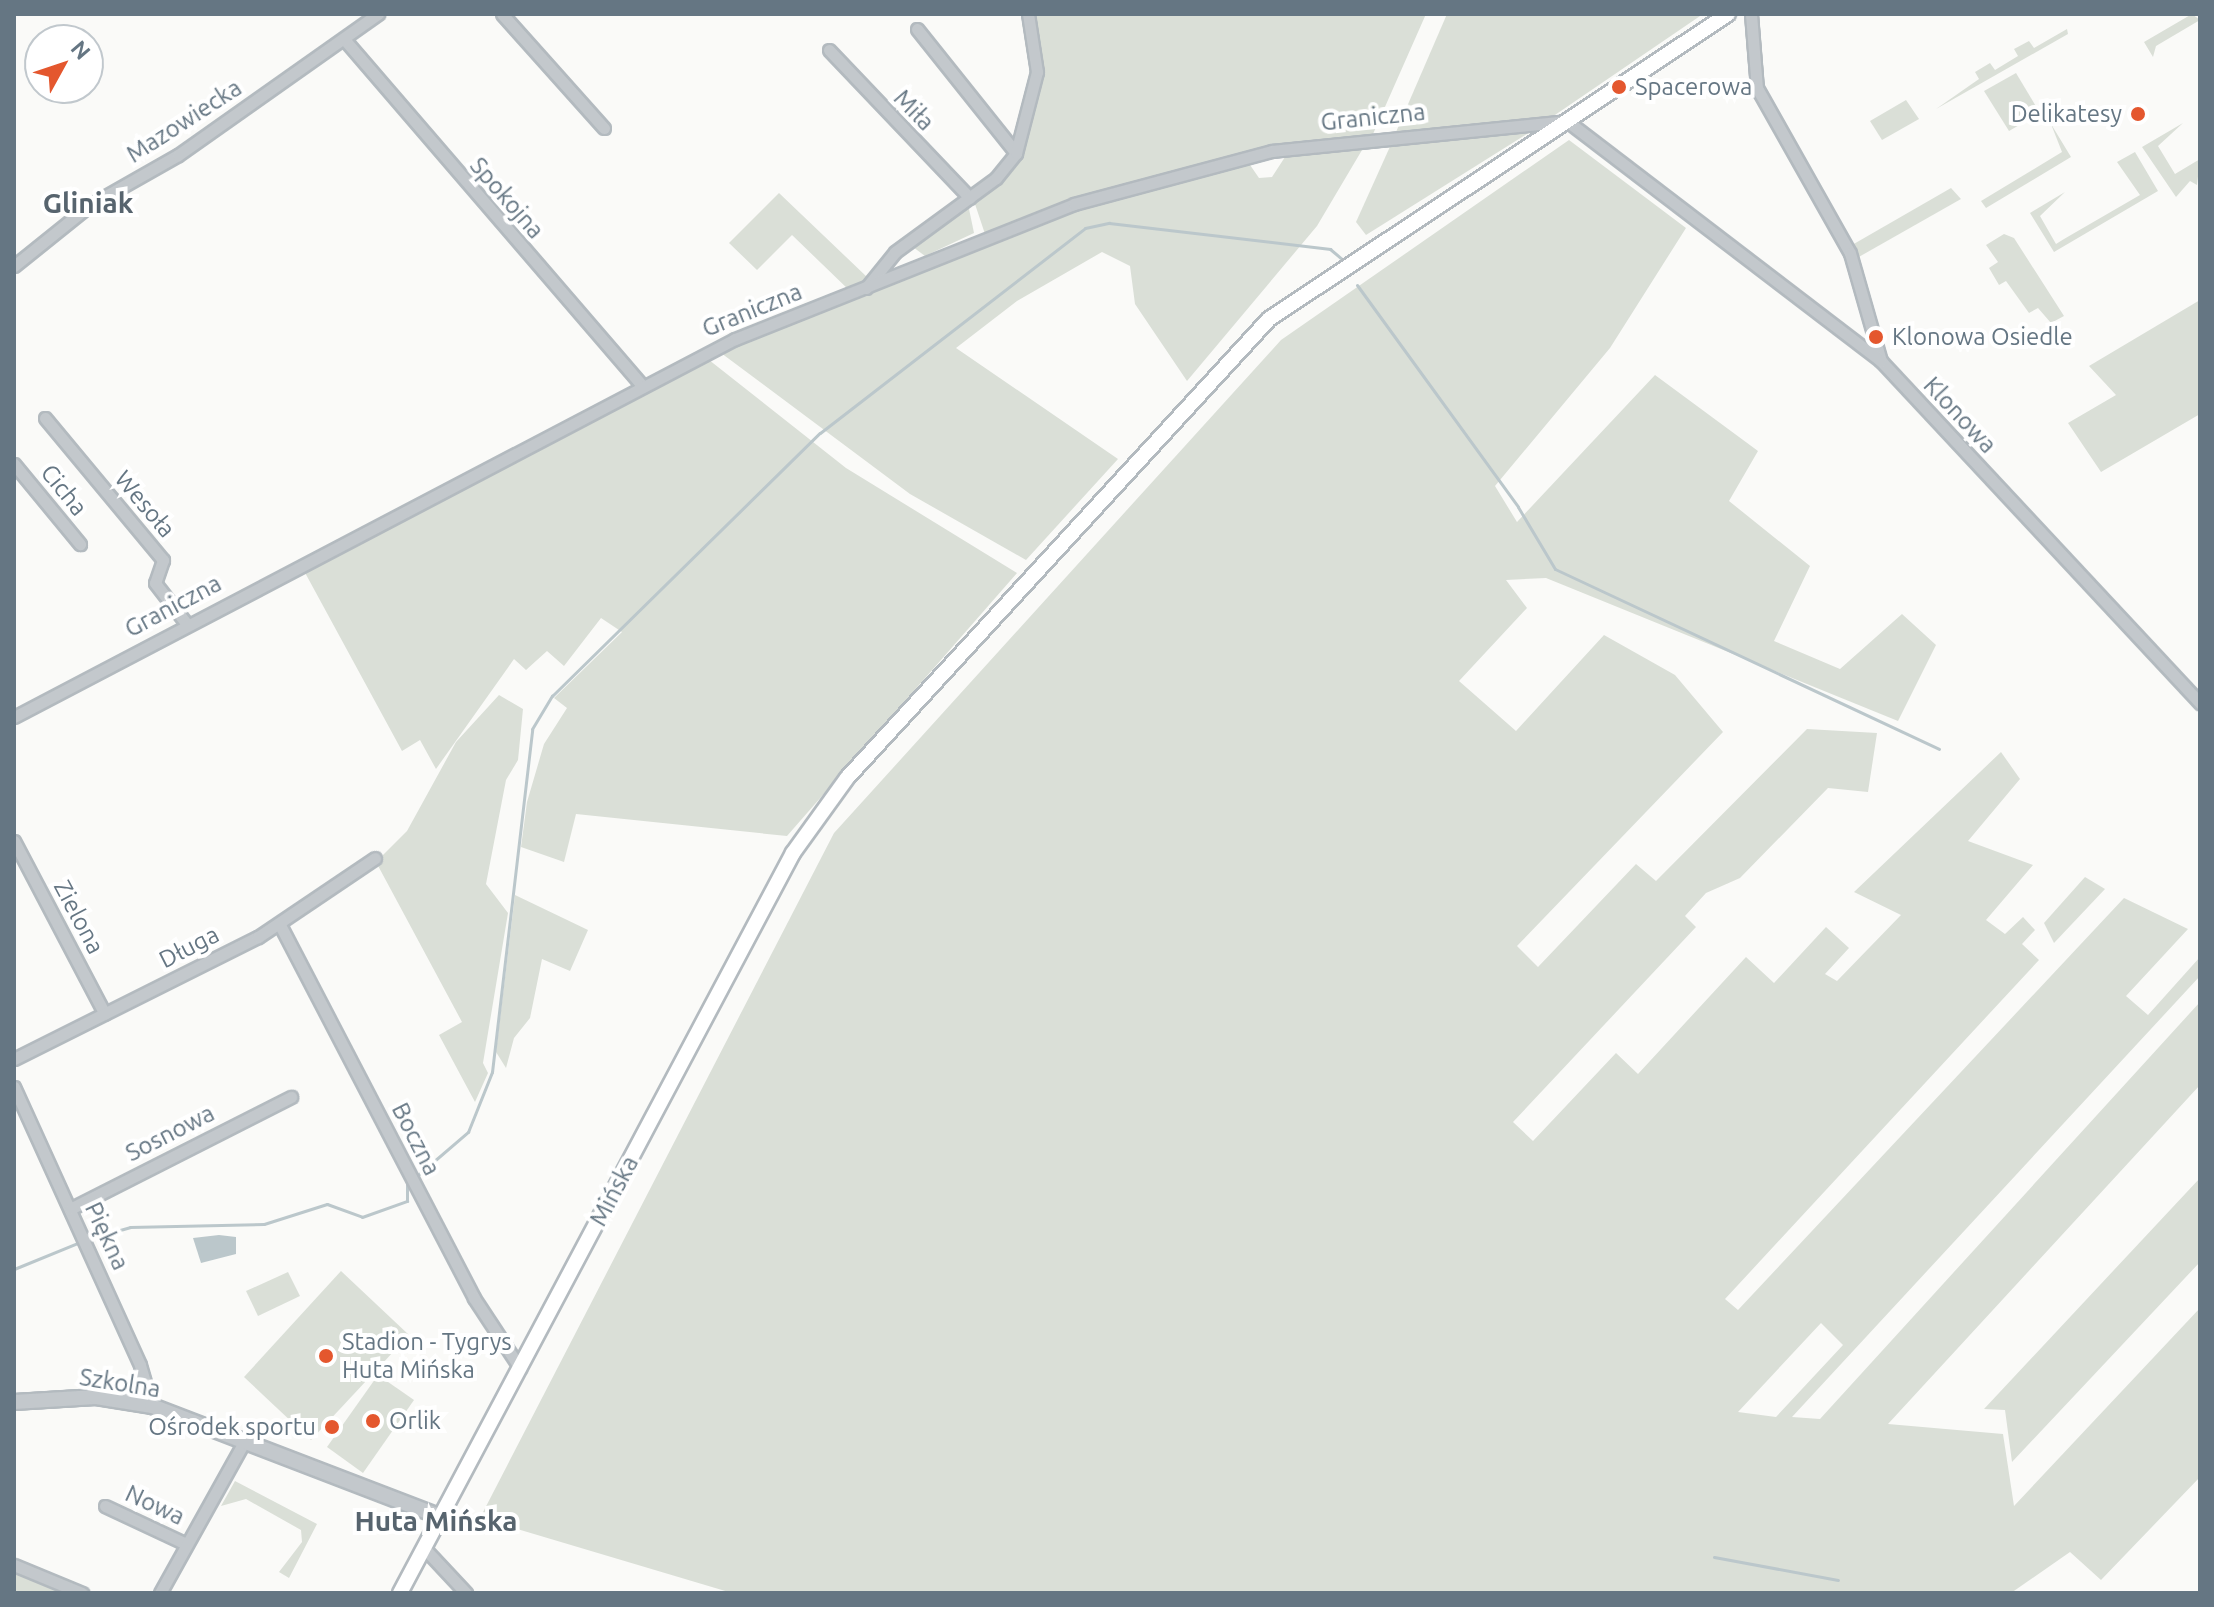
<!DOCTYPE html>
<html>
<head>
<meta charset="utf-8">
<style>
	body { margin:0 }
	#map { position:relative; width:2214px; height:1607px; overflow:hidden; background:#fafaf8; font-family:Ubuntu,sans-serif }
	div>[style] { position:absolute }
	.green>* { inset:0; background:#dadfd7 }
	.water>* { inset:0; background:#bbc7cb }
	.stream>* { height:3px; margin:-1.5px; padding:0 1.5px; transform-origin:1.5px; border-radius:1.5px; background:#bbc7cb }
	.roads { filter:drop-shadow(2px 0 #b3babf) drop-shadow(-2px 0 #b3babf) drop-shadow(0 2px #b3babf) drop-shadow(0 -2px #b3babf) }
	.minor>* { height:11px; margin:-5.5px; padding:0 5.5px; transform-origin:5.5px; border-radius:5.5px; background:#c3c8cc }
	.tertiary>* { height:14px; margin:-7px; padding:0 7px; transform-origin:7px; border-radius:7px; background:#c3c8cc }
	.secondary>* { height:14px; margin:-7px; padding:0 7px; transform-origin:7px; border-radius:7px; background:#fff }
	.dots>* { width:22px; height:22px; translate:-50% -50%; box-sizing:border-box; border:4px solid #fff; border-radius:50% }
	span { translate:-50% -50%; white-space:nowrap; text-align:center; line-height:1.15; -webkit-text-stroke:8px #fff; paint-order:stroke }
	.poi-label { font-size:24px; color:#657683 }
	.left { translate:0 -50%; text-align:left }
	.right { translate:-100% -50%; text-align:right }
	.street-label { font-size:24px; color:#657683 }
	.quarter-label { font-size:28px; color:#57646e; font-weight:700 }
	.frame { position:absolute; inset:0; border:16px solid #657683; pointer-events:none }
	.north { position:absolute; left:24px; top:24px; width:80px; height:80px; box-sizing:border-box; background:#fff; border:2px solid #c1c8cd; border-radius:50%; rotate:50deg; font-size:22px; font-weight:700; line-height:32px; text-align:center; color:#657683 }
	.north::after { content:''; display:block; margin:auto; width:28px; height:36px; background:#e4572e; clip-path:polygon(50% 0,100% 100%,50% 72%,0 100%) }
</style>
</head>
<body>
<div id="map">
	<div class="green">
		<div style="clip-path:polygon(1029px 14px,1426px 14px,1373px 134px,1237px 157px,985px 234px,974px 201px,1022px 149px,1036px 100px)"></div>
		<div style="clip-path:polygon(1447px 14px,1703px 14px,1552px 117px,1396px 132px)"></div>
		<div style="clip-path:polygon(2192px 14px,2200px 20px,2156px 46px,2153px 57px,2144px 42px)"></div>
		<div style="clip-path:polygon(2067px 29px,2068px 34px,1936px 109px,1979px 79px,1975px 72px,1990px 63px,1995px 70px,2018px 56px,2014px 49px,2029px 41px,2034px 48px)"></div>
		<div style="clip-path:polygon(2016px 73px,2040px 113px,2009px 131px,1984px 91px)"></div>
		<div style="clip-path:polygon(1906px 100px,1919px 119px,1882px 140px,1870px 121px)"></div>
		<div style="clip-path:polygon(2183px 123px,2158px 146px,2175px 174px,2200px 159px,2197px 185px,2190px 181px,2176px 197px,2142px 147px)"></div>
		<div style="clip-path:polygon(2051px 124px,2071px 157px,1986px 208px,1981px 201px,2062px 152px)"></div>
		<div style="clip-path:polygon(1538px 127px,1366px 235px,1356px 222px,1393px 140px)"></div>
		<div style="clip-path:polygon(evenodd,1569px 140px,1686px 228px,1610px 348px,1495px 486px,1517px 522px,1655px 375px,1758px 451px,1729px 501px,1810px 566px,1774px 641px,1840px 669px,1902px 614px,1936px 645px,1898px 721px,1546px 578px,1506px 580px,1527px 608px,1459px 681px,1516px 731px,1604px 635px,1675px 675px,1723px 732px,1517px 946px,1538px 967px,1636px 864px,1656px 881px,1807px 729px,1877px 733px,1868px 792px,1828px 788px,1740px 878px,1706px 893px,1685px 916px,1696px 927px,1513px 1122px,1533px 1141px,1616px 1053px,1638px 1074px,1746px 957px,1774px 983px,1826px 927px,1849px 948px,1825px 974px,1837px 981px,1901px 915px,1854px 892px,2001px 752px,2020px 779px,1968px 841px,2033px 865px,1986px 920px,2005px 934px,2023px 917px,2035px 930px,2022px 944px,2039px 960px,1725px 1299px,1738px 1310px,2124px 898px,2188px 929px,2126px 996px,2148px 1015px,2200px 957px,2200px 976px,1792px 1417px,1820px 1419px,2200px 1002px,2200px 1085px,1888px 1424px,2003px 1434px,2014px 1506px,2200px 1308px,2200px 1477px,2101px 1580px,2070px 1552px,2011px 1593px,732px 1593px,480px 1518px,834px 833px,1281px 340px,1569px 140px,1821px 1323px,1843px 1345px,1776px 1417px,1738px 1412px,1821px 1323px)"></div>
		<div style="clip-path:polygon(1365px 145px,1317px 226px,1187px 381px,1135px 304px,1130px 266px,1102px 252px,1017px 301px,956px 348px,1118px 459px,1026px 560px,910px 494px,717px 350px,1106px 198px,1248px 162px,1259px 178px,1272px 177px,1285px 157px)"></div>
		<div style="clip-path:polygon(2135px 152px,2158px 191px,2054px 252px,2030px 213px,2065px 192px,2040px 216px,2056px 244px,2064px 239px,2140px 195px,2117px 162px)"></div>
		<div style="clip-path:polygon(1951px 188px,1961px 199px,1857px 258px,1852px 245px)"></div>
		<div style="clip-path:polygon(779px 193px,867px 277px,850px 291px,792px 235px,757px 270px,729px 243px)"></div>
		<div style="clip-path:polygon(968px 204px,974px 233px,925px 256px,909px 244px)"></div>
		<div style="clip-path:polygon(2004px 234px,2014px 238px,2064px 316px,2051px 323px,2038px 308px,2029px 313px,2006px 281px,1999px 285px,1989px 268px,1998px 262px,1986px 245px)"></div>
		<div style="clip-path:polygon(2200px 300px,2200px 414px,2101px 472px,2068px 423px,2116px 395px,2089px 366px)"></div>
		<div style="clip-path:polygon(704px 356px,846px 468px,1017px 573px,787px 836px,576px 814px,564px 862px,521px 847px,527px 802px,544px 744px,567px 708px,554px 698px,622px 632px,601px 618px,564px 666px,547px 651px,526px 670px,514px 659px,436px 769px,420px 740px,402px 751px,303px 569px,483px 480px)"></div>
		<div style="clip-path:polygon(499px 695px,523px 709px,518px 760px,506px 780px,486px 884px,508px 913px,483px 1063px,488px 1073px,475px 1102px,439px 1035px,462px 1022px,376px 862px,407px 831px,456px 742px)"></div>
		<div style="clip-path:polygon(2085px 877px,2105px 889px,2054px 943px,2044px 923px)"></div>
		<div style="clip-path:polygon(515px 895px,588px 930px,570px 971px,542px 959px,530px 1018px,514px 1038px,506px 1068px,496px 1052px)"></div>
		<div style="clip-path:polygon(2200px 1178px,2200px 1262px,2012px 1462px,2005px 1410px,1984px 1409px)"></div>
		<div style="clip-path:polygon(341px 1271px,409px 1335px,311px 1440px,244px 1377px)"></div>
		<div style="clip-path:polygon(288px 1272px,300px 1296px,258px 1316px,246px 1291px)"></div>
		<div style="clip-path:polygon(378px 1375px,414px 1400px,363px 1473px,327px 1447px)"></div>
		<div style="clip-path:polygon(235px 1481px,317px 1524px,289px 1578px,279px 1572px,302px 1542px,301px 1530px,246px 1499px,221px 1506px)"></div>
		<div style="clip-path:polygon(14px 1568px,69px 1593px,14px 1593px)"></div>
	</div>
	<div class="water">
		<div style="clip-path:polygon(219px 1235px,236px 1237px,236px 1254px,201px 1263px,193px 1238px)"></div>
	</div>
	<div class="stream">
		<div style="left:1357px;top:285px;width:274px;rotate:54deg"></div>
		<div style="left:1518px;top:507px;width:72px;rotate:59.2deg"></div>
		<div style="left:1555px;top:569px;width:424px;rotate:25.1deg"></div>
		<div style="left:419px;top:1174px;width:65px;rotate:-40.6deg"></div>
		<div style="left:468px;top:1132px;width:65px;rotate:-68.2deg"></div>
		<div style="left:492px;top:1072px;width:345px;rotate:-83.3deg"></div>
		<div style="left:532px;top:729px;width:39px;rotate:-59deg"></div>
		<div style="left:552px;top:696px;width:375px;rotate:-44.5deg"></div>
		<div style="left:820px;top:433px;width:335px;rotate:-37.7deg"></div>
		<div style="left:1085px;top:228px;width:25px;rotate:-12deg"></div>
		<div style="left:1109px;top:223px;width:223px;rotate:6.7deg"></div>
		<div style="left:1330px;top:249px;width:16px;rotate:40deg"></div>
		<div style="left:92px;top:1238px;width:40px;rotate:-16deg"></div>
		<div style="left:130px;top:1227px;width:134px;rotate:-1.3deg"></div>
		<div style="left:264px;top:1224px;width:66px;rotate:-17.6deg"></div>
		<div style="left:327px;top:1204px;width:37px;rotate:20deg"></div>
		<div style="left:362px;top:1217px;width:48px;rotate:-19.6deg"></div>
		<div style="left:407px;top:1201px;width:21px;rotate:-90deg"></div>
		<div style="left:14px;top:1269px;width:71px;rotate:-22.2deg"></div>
		<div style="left:1714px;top:1557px;width:126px;rotate:10.5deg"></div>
	</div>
	<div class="roads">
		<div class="minor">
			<div style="left:502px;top:14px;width:153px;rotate:48.2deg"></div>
			<div style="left:1751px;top:14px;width:74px;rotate:85.4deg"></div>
			<div style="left:1757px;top:88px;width:189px;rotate:60.6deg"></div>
			<div style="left:1850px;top:253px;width:112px;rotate:74deg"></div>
			<div style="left:1881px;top:361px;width:468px;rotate:47deg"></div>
			<div style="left:917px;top:29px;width:159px;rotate:51.4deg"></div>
			<div style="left:344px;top:39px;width:454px;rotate:49.3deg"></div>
			<div style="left:829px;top:50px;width:204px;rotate:46.4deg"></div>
			<div style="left:14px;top:266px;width:97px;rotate:-38.8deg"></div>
			<div style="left:90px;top:205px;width:101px;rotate:-29.6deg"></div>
			<div style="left:178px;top:155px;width:245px;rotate:-35.2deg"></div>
			<div style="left:866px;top:288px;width:46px;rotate:-51.1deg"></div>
			<div style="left:895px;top:252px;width:125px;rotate:-36.2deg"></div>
			<div style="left:996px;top:178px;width:32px;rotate:-51deg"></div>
			<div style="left:1016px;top:153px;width:84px;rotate:-75.5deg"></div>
			<div style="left:1037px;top:72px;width:59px;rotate:-98.8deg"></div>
			<div style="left:45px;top:418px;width:185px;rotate:50.3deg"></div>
			<div style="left:163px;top:560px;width:24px;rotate:109deg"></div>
			<div style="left:155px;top:583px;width:51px;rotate:52.2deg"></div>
			<div style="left:14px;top:464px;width:104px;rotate:50.5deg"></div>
			<div style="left:14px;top:717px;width:814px;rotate:-27.67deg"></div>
			<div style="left:735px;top:339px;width:365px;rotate:-21.7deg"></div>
			<div style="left:1074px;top:204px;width:205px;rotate:-15deg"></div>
			<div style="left:1272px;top:151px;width:297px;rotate:-5.8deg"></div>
			<div style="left:1567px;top:121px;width:395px;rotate:37.4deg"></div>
			<div style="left:14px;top:841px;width:195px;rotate:62.3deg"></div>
			<div style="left:280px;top:925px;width:420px;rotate:62.5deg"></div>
			<div style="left:474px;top:1298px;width:84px;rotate:56.7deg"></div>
			<div style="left:14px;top:1059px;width:273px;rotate:-26.6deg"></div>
			<div style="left:258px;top:937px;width:141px;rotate:-34deg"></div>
			<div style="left:14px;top:1087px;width:305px;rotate:65.6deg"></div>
			<div style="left:140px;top:1365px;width:43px;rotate:73.7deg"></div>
			<div style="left:70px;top:1209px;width:248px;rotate:-26.9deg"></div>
			<div style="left:105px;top:1506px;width:89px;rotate:25.1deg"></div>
			<div style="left:424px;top:1548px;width:62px;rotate:47deg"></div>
			<div style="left:14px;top:1565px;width:74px;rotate:22.4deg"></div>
			<div style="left:160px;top:1593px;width:173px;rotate:-60.9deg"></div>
		</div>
		<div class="tertiary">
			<div style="left:14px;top:1402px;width:82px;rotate:-3.5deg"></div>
			<div style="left:96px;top:1397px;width:57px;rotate:9.1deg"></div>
			<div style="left:152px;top:1406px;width:310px;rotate:21deg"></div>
		</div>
		<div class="secondary">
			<div style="left:400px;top:1593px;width:838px;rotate:-62.03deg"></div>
			<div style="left:793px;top:853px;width:92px;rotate:-54.2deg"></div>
			<div style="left:847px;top:778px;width:624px;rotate:-47.4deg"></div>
			<div style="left:1269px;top:319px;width:551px;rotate:-33.6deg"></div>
		</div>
	</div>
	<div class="dots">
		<div style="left:1619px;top:87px;background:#e4572e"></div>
		<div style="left:2138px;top:114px;background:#e4572e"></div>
		<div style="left:1876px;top:337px;background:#e4572e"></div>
		<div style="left:326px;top:1356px;background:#e4572e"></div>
		<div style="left:373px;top:1421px;background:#e4572e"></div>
		<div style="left:332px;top:1427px;background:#e4572e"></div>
	</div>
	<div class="poi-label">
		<span class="left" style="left:1635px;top:87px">Spacerowa</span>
		<span class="right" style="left:2122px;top:114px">Delikatesy</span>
		<span class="left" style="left:1892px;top:337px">Klonowa Osiedle</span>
		<span class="left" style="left:342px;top:1356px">Stadion - Tygrys<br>Huta Mińska</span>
		<span class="left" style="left:389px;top:1421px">Orlik</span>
		<span class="right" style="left:316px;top:1427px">Ośrodek sportu</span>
	</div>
	<div class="street-label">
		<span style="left:914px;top:110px;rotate:46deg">Miła</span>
		<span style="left:1373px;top:117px;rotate:-6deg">Graniczna</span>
		<span style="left:184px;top:121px;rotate:-33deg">Mazowiecka</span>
		<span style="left:507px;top:198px;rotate:49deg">Spokojna</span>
		<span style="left:752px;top:310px;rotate:-22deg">Graniczna</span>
		<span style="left:1960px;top:415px;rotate:47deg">Klonowa</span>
		<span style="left:64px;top:490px;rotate:51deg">Cicha</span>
		<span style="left:145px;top:504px;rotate:50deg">Wesoła</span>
		<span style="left:173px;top:606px;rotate:-28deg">Graniczna</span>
		<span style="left:79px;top:917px;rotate:62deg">Zielona</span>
		<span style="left:189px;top:947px;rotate:-27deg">Długa</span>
		<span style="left:170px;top:1133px;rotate:-27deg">Sosnowa</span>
		<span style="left:416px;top:1139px;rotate:63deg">Boczna</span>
		<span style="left:614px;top:1191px;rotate:-62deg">Mińska</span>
		<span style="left:107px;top:1236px;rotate:65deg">Piękna</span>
		<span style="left:120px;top:1383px;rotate:9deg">Szkolna</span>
		<span style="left:155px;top:1505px;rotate:25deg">Nowa</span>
	</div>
	<div class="quarter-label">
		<span style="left:88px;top:203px">Gliniak</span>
		<span style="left:436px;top:1521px">Huta Mińska</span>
	</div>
	<div class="frame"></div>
	<div class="north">N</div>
</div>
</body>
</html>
